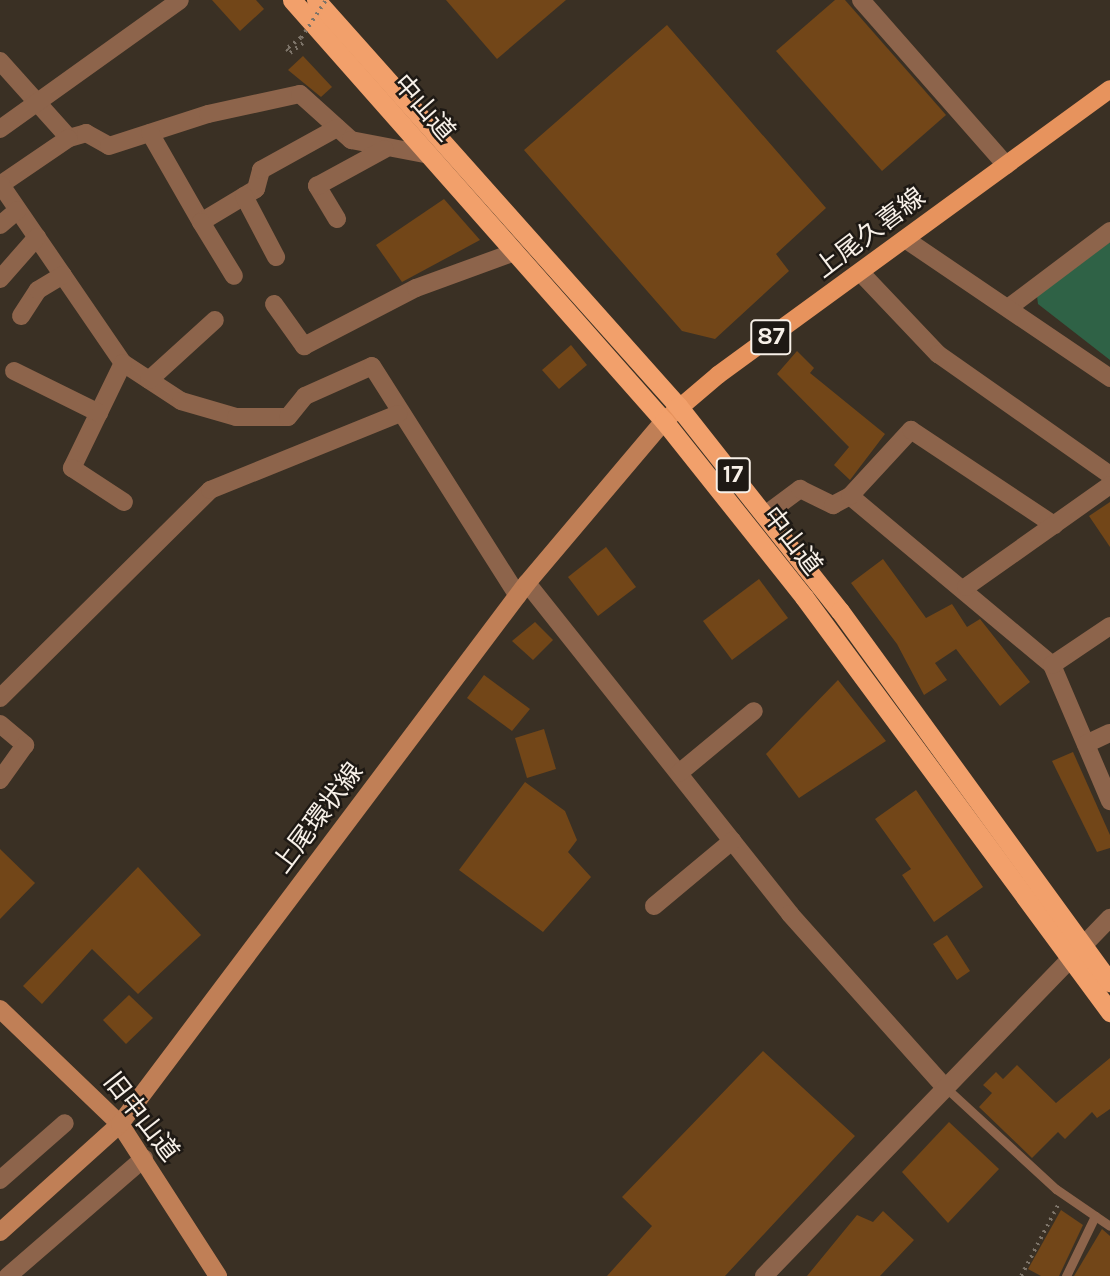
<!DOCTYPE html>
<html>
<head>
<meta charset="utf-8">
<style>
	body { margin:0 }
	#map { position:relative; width:1110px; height:1276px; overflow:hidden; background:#3a3024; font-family:Karla,"Noto Sans JP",sans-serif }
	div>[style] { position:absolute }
	.green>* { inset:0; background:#2f6246 }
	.building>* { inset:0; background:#724618 }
	.path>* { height:3.5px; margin-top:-1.75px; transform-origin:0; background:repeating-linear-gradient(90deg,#7d7469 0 2px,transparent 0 7px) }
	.service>* { height:9px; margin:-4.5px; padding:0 4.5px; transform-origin:4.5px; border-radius:4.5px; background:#8d644b }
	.minor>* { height:18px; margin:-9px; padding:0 9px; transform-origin:9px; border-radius:9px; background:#8d644b }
	.tertiary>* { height:18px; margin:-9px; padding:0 9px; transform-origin:9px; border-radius:9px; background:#8d644b }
	.secondary>* { height:18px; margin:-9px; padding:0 9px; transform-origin:9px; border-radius:9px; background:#c07f56 }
	.primary>* { height:18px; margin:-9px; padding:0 9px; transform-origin:9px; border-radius:9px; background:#e7935d }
	.trunk>* { height:19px; margin:-9.5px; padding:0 9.5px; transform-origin:9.5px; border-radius:9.5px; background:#f2a06b }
	.path-bridge>* { height:3.5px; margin-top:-1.75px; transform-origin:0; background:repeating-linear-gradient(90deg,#7d7469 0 2px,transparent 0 7px) }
	span { translate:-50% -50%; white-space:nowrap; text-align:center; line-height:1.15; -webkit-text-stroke:5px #1e1914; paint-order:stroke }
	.shield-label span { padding:2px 5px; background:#1e1914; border:2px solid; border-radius:5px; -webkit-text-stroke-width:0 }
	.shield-label { font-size:24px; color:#f7f0e8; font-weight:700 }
	.street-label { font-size:26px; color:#f7f0e8 }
</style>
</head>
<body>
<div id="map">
	<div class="green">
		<div style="clip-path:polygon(1110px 242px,1110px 360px,1038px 304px,1037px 296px)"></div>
	</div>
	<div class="building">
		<div style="clip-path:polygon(212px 0,256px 0,264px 9px,240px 31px)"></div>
		<div style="clip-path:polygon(446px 0,566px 0,497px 59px)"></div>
		<div style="clip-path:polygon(835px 0,845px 0,946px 115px,882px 171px,776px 51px)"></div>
		<div style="clip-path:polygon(667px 25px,826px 208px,776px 254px,789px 271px,715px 339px,682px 331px,524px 150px)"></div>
		<div style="clip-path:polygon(303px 56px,332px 87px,321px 97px,288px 70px)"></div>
		<div style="clip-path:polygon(444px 199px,480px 240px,402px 282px,376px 245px)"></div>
		<div style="clip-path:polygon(571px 345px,587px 365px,559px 389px,542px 370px)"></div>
		<div style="clip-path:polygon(797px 351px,814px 368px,810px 373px,885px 434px,850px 480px,834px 465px,849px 447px,777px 374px)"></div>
		<div style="clip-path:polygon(1110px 502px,1110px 547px,1089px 516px)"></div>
		<div style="clip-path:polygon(606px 547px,636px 587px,598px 616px,568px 577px)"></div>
		<div style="clip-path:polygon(883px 559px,926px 618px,952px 604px,967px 627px,980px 619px,1030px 682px,1000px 706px,956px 649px,935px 663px,947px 680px,924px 695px,897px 644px,851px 583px)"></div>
		<div style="clip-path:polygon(759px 579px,788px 618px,732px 660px,703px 621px)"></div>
		<div style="clip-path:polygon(535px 622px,553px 640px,533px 660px,512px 641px)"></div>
		<div style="clip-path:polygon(484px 675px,530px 709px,512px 731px,467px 698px)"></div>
		<div style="clip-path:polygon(838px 680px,886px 741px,799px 798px,766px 754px)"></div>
		<div style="clip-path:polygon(544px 729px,556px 769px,527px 778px,515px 738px)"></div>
		<div style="clip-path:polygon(1073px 752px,1110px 835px,1110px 848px,1097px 852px,1052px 761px)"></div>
		<div style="clip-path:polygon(525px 782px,565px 811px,577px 840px,568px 852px,591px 877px,543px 932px,459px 870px)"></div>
		<div style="clip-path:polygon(916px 790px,983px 887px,934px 922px,902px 875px,911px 869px,875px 819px)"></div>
		<div style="clip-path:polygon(0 849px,35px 883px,0 919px)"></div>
		<div style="clip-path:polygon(138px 867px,201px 935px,138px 994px,92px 949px,42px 1004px,23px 986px)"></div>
		<div style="clip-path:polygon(947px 935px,970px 971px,957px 980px,933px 944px)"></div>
		<div style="clip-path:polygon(129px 995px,153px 1018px,126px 1044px,103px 1020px)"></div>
		<div style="clip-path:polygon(763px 1051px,855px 1136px,725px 1276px,607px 1276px,652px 1226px,622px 1197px)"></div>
		<div style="clip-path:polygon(1110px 1058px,1110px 1109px,1097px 1118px,1092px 1112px,1065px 1139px,1058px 1132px,1032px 1158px,979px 1107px,992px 1093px,983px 1085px,996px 1072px,1003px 1079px,1017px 1065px,1056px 1103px)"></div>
		<div style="clip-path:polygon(949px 1122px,999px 1169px,948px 1223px,902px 1172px)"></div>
		<div style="clip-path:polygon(1061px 1210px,1083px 1225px,1059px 1276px,1041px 1276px,1028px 1269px)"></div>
		<div style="clip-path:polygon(883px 1211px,914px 1240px,880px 1276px,807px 1276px,857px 1215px,873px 1222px)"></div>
		<div style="clip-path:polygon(1102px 1229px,1110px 1236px,1110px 1276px,1074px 1276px)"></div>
	</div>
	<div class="path">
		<div style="left:301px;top:38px;width:18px;rotate:142deg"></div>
		<div style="left:287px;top:49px;width:5px;rotate:53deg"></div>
		<div style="left:290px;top:53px;width:16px;rotate:-38deg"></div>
		<div style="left:1021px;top:1276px;width:80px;rotate:-62.5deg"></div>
	</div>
	<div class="service">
		<div style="left:945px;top:1087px;width:151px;rotate:42.6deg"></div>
		<div style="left:1056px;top:1189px;width:65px;rotate:34.4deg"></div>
		<div style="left:1066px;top:1276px;width:67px;rotate:-64.2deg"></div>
	</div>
	<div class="minor">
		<div style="left:861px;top:0;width:220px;rotate:48.7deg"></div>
		<div style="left:0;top:61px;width:103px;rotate:48.1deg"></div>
		<div style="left:69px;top:138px;width:18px;rotate:-16deg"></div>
		<div style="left:86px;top:133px;width:26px;rotate:29deg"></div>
		<div style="left:109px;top:146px;width:104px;rotate:-17.9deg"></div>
		<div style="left:208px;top:114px;width:94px;rotate:-12.3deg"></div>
		<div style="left:300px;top:94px;width:69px;rotate:42deg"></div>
		<div style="left:351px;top:140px;width:80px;rotate:10.8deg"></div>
		<div style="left:0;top:129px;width:221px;rotate:-35.6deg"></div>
		<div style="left:150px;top:133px;width:103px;rotate:60.2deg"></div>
		<div style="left:201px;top:222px;width:64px;rotate:-31deg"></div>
		<div style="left:256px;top:189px;width:20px;rotate:-75deg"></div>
		<div style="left:261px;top:170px;width:87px;rotate:-28.9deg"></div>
		<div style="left:0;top:185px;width:83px;rotate:-34.3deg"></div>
		<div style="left:1px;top:185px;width:216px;rotate:55.6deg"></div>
		<div style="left:123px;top:363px;width:69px;rotate:33.2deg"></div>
		<div style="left:181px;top:401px;width:57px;rotate:16.2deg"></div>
		<div style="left:236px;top:417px;width:52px"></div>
		<div style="left:288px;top:417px;width:27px;rotate:-51deg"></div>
		<div style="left:305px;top:396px;width:73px;rotate:-24.1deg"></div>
		<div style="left:372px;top:366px;width:272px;rotate:57.6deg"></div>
		<div style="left:244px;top:196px;width:69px;rotate:62.3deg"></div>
		<div style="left:337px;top:219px;width:39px;rotate:-121deg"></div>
		<div style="left:317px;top:186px;width:77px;rotate:-28.6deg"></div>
		<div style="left:201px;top:222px;width:63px;rotate:58.6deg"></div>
		<div style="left:0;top:225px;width:23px;rotate:-40deg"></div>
		<div style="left:861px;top:273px;width:112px;rotate:46.5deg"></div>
		<div style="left:938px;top:354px;width:210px;rotate:35.1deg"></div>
		<div style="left:0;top:279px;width:56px;rotate:-48.6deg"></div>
		<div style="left:274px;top:304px;width:52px;rotate:54.5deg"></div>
		<div style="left:304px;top:346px;width:126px;rotate:-27.4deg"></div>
		<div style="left:416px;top:288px;width:105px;rotate:-20deg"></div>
		<div style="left:1008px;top:308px;width:128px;rotate:-37deg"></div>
		<div style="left:21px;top:316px;width:31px;rotate:-57deg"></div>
		<div style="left:38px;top:290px;width:29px;rotate:-31deg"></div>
		<div style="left:123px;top:363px;width:117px;rotate:115.9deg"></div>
		<div style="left:72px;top:468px;width:62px;rotate:33.2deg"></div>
		<div style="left:14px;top:371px;width:95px;rotate:26.3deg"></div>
		<div style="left:149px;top:380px;width:89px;rotate:-42.3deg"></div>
		<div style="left:850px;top:496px;width:263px;rotate:39.9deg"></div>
		<div style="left:1052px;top:665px;width:148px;rotate:66.9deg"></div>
		<div style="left:765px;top:515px;width:44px;rotate:-36.6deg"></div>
		<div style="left:800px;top:489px;width:37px;rotate:26deg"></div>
		<div style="left:833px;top:505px;width:19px;rotate:-28deg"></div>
		<div style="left:850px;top:496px;width:90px;rotate:-47.3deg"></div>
		<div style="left:911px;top:430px;width:172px;rotate:33.6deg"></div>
		<div style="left:527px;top:583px;width:423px;rotate:51.5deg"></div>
		<div style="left:790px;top:914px;width:231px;rotate:48.2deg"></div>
		<div style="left:966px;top:587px;width:176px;rotate:-35.3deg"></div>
		<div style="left:1052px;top:665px;width:70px;rotate:-33.9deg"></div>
		<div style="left:0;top:698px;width:296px;rotate:-44.7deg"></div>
		<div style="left:210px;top:490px;width:203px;rotate:-22deg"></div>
		<div style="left:0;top:724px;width:33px;rotate:40deg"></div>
		<div style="left:25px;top:745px;width:43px;rotate:125.5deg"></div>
		<div style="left:1086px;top:744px;width:26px;rotate:-25deg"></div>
		<div style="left:679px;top:773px;width:97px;rotate:-39.6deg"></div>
		<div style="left:654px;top:906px;width:102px;rotate:-39.8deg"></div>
		<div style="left:0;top:1180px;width:86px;rotate:-41.2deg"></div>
		<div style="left:8px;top:1276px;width:180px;rotate:-40.9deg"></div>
	</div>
	<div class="tertiary">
		<div style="left:905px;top:239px;width:248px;rotate:34.1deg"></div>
		<div style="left:764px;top:1276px;width:498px;rotate:-46deg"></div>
	</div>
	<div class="secondary">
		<div style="left:0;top:1009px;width:166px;rotate:43.8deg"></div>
		<div style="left:120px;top:1124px;width:181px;rotate:57.2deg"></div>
		<div style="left:0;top:1232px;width:161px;rotate:-42deg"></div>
		<div style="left:120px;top:1124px;width:677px;rotate:-53.05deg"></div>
		<div style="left:527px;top:583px;width:212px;rotate:-49.8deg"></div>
	</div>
	<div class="primary">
		<div style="left:664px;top:421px;width:71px;rotate:-40.4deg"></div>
		<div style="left:718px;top:375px;width:485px;rotate:-36.1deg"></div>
	</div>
	<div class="trunk">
		<div style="left:292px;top:0;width:562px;rotate:48.54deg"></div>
		<div style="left:664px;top:421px;width:225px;rotate:51.5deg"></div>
		<div style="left:804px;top:597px;width:516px;rotate:53.6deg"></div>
		<div style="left:316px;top:0;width:544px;rotate:48.28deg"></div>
		<div style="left:678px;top:406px;width:261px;rotate:51.7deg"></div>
		<div style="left:840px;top:611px;width:459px;rotate:54deg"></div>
	</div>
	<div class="path-bridge">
		<div style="left:301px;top:38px;width:45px;rotate:-56.7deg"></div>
	</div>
	<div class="shield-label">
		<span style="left:771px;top:337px">87</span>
		<span style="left:733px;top:475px">17</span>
	</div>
	<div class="street-label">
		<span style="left:424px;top:108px;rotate:49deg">中山道</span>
		<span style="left:870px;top:233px;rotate:-37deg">上尾久喜線</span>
		<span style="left:792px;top:541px;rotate:52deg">中山道</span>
		<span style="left:318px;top:818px;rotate:-53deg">上尾環状線</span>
		<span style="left:141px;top:1117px;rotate:52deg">旧中山道</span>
	</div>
</div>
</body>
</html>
